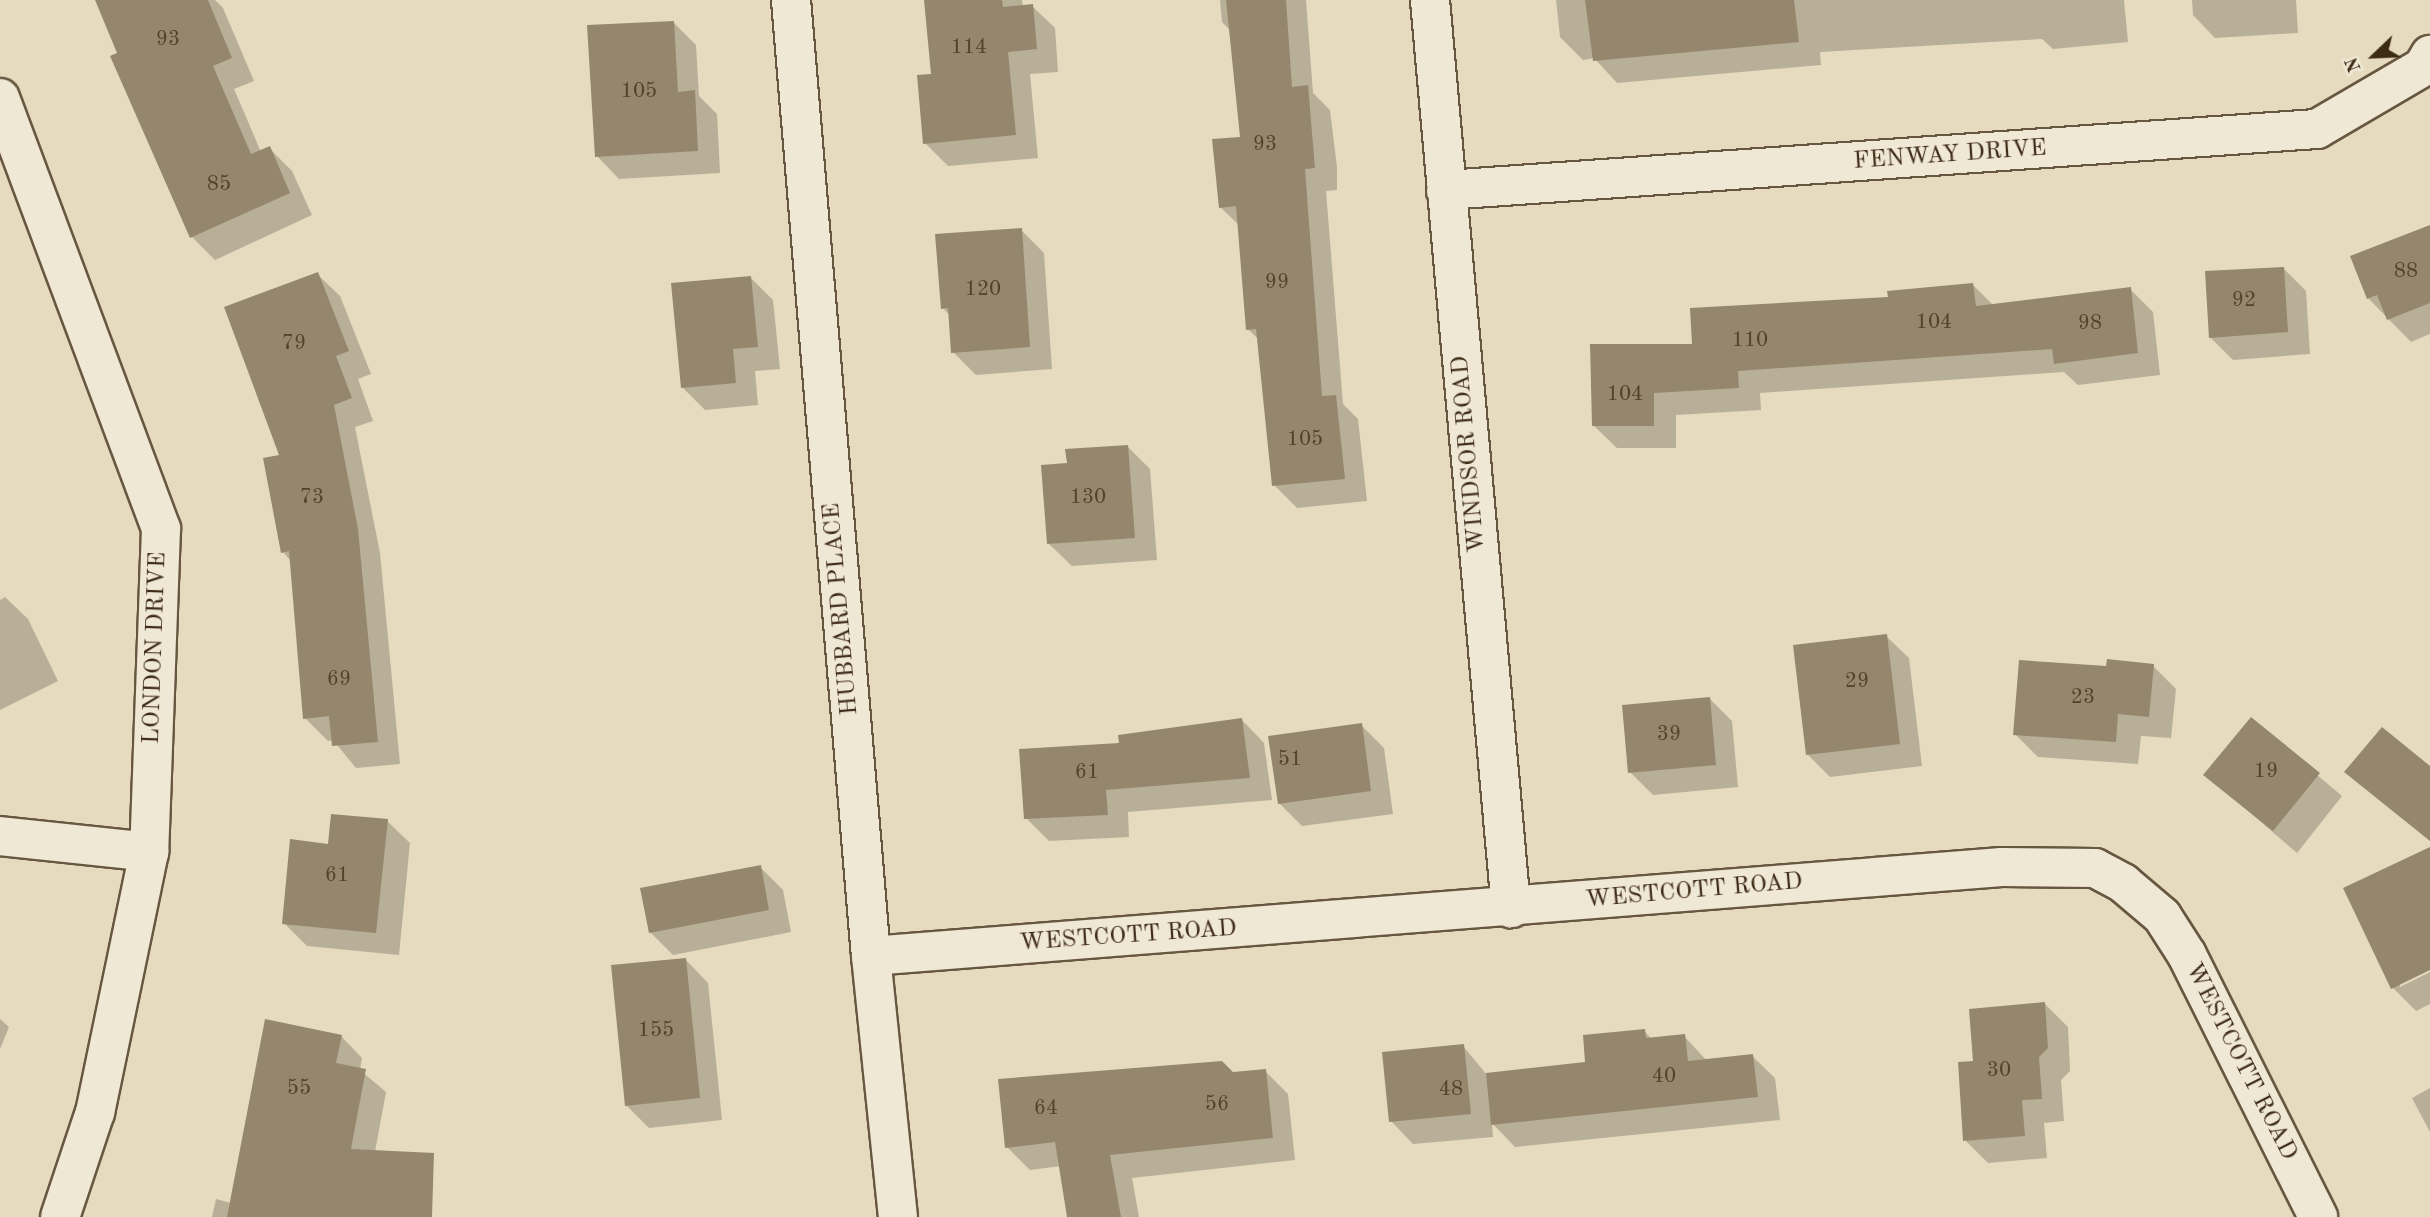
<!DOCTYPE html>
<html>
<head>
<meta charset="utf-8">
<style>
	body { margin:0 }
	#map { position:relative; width:2430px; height:1217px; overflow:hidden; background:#e6dbbf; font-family:"Old Standard TT",serif }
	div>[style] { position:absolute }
	.shadow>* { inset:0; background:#0003 }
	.building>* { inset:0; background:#95876e }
	.roads { filter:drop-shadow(2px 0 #685740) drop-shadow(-2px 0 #685740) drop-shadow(0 2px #685740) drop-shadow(0 -2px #685740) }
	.minor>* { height:38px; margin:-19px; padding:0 19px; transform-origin:19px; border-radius:19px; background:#efe8d5 }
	span { translate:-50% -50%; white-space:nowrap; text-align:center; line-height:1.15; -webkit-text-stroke:7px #efe8d5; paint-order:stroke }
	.number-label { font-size:21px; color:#54422c }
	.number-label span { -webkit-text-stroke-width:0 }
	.street-label { font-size:24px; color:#3e2b16 }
	.north { position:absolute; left:2339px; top:21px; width:70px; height:70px; -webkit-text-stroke:5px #efe8d5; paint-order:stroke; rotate:247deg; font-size:19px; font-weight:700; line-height:28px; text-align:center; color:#3e2b16 }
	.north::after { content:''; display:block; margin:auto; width:24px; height:32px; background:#3e2b16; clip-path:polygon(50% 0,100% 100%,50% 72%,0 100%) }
</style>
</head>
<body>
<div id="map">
	<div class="shadow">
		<div style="clip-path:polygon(98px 0,215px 0,223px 8px,254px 81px,234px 89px,261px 152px,269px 148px,292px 171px,312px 215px,215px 260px,192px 237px)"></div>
		<div style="clip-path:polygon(925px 0,1022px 0,1023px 7px,1032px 6px,1055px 28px,1058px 72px,1030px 74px,1038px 158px,948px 166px,925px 143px,933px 76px)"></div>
		<div style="clip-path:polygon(1220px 0,1306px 0,1313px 93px,1330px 110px,1337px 167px,1337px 190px,1326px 191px,1343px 404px,1358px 419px,1367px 501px,1297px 508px,1274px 485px,1259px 340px,1248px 329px,1240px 226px,1220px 207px,1242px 138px,1231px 31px,1222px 22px)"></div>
		<div style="clip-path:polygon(1556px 0,2124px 0,2128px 42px,2053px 49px,2042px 39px,1820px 52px,1821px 65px,1617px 83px,1594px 58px,1583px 60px,1560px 37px)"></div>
		<div style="clip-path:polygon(2192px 0,2296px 0,2298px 33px,2215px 38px,2193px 15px)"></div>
		<div style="clip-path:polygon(673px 22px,696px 45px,699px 96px,717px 114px,720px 173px,619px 179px,597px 156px)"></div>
		<div style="clip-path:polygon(2430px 227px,2430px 334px,2411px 342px,2368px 298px)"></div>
		<div style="clip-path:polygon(1021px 230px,1044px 253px,1052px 369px,976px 375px,953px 352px,950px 316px,943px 308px)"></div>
		<div style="clip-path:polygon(2283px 268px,2306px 291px,2310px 354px,2233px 360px,2210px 337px)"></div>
		<div style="clip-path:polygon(317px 274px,340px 296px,371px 374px,358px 379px,373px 421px,355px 427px,380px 553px,400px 764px,356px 768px,333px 740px,328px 741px,305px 718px,291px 561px,283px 552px,281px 456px)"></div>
		<div style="clip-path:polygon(751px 278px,773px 300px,780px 369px,755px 371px,758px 405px,705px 410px,682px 387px)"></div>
		<div style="clip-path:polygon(1973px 285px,1993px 305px,2130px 289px,2153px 312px,2160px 375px,2078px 385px,2064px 372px,1760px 393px,1761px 410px,1676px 415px,1676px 448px,1617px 448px,1594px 426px,1694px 345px,1890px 299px)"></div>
		<div style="clip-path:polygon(1127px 446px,1150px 469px,1157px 560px,1072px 566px,1049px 544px)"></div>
		<div style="clip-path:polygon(5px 597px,28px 619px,58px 681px,0 710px,0 600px)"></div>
		<div style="clip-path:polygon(1886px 636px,1909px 658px,1922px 766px,1830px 777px,1808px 755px)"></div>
		<div style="clip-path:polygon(2153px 666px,2176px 689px,2171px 738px,2141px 736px,2138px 764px,2038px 757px,2015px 734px,2108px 668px)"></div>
		<div style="clip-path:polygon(1710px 699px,1732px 721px,1738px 787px,1653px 795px,1630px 772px)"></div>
		<div style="clip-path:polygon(1242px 720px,1264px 743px,1272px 800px,1128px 812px,1129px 837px,1049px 841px,1026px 818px,1121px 745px)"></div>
		<div style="clip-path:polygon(2252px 720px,2342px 796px,2297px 853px,2205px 774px)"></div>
		<div style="clip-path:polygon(1361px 725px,1384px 748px,1393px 814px,1302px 826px,1279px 803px)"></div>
		<div style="clip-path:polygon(387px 821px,410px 843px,399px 955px,307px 946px,284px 923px,330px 845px)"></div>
		<div style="clip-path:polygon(760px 867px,783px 890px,791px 932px,673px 955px,650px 932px)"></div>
		<div style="clip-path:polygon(2430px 889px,2430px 968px,2400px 983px,2400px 987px,2430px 972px,2430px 1004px,2416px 1011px,2393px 988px,2361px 922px)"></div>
		<div style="clip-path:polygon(686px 960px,708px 983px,722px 1120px,649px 1128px,626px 1105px)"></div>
		<div style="clip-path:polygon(2045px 1004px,2068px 1027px,2070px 1071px,2061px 1080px,2064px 1121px,2044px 1123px,2047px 1158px,1988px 1163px,1965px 1140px,1975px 1063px)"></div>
		<div style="clip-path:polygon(0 1019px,9px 1027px,0 1049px)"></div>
		<div style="clip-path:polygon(1644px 1031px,1652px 1039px,1684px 1036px,1707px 1061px,1752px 1056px,1775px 1078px,1780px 1120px,1515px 1147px,1492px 1123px,1493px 1137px,1413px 1144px,1391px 1121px,1463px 1046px,1487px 1075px,1587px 1064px)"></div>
		<div style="clip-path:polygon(341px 1036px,362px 1058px,360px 1070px,386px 1092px,365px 1206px,348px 1217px,212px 1217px,216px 1199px,231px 1203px)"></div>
		<div style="clip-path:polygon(1265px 1071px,1288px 1094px,1295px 1160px,1132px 1178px,1139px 1217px,1069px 1217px,1061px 1166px,1030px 1170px,1007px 1147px,1233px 1074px)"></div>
		<div style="clip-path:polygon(2430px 1088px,2430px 1132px,2412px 1098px)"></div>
	</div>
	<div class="building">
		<div style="clip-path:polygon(95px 0,208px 0,232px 58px,213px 66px,251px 154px,270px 146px,290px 193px,190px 238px,110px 56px,117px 53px)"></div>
		<div style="clip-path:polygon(924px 0,1002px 0,1003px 7px,1033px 4px,1037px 49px,1008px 52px,1016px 135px,923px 144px,917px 75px,931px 74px)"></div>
		<div style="clip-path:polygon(1226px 0,1286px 0,1292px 87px,1308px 85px,1315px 168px,1305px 169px,1322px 396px,1336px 395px,1345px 479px,1272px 486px,1256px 329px,1246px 330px,1236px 206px,1219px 208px,1212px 139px,1240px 137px)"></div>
		<div style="clip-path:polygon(1585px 0,1794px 0,1799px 42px,1593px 61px)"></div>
		<div style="clip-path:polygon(674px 21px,678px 92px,695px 90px,698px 151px,595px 157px,587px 25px)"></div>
		<div style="clip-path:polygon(2430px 225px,2430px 303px,2387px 320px,2377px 295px,2367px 299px,2350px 256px)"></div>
		<div style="clip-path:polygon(1022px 228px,1030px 347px,951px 353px,948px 308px,941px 309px,935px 234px)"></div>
		<div style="clip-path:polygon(2284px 267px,2288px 332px,2209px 338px,2205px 271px)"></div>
		<div style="clip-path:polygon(318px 272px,349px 351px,336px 356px,352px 398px,334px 405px,358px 529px,378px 742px,332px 746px,329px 716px,303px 719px,289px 551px,281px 553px,263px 458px,279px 455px,224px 307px)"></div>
		<div style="clip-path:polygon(751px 276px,758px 347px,733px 349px,736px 383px,681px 388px,671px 283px)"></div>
		<div style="clip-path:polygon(1973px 283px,1976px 306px,2131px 287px,2138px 353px,2054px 364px,2052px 349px,1738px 371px,1739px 388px,1654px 393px,1654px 426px,1592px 426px,1590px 344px,1692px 344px,1690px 308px,1888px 297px,1887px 291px)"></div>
		<div style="clip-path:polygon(1128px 445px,1135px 538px,1047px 544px,1041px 465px,1067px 463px,1065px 449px)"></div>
		<div style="clip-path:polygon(1887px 634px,1900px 744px,1806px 755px,1793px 645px)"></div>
		<div style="clip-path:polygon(2107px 659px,2154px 664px,2149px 717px,2118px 714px,2116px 742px,2013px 735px,2019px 660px,2106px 666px)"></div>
		<div style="clip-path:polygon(1710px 697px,1716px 765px,1628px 773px,1622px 705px)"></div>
		<div style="clip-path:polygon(2251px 717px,2320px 773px,2273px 831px,2203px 775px)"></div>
		<div style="clip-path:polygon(1242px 718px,1250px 778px,1106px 790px,1108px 815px,1024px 819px,1019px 749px,1119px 743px,1118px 735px)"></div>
		<div style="clip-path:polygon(1362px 723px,1371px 791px,1278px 804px,1268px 736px)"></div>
		<div style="clip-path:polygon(2382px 727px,2430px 766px,2430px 841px,2344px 772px)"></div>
		<div style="clip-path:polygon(331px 814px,388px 819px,376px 933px,282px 924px,290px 839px,328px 844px)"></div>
		<div style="clip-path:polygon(2430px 847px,2430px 970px,2391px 989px,2343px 888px)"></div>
		<div style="clip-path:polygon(761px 865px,769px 910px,649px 933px,640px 888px)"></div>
		<div style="clip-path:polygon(686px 958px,700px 1098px,625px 1106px,611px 965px)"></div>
		<div style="clip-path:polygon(2045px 1002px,2048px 1048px,2039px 1057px,2042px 1099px,2022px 1100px,2025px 1136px,1963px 1141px,1958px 1062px,1973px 1061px,1969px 1009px)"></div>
		<div style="clip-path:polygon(265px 1019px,342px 1035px,336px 1063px,366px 1069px,351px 1149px,434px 1153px,432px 1217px,227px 1217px)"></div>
		<div style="clip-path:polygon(1645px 1029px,1646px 1038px,1685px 1034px,1688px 1061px,1753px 1054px,1758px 1097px,1491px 1125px,1486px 1073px,1585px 1062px,1583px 1035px)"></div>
		<div style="clip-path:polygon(1464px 1044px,1471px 1114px,1389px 1122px,1382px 1052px)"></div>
		<div style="clip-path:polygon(1222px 1061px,1233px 1072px,1266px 1069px,1273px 1138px,1110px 1155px,1121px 1217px,1067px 1217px,1055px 1142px,1005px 1148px,998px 1079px)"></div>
	</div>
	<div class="roads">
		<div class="minor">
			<div style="left:791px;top:0;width:959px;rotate:85.22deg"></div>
			<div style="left:871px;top:956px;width:262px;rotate:84.1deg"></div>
			<div style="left:1430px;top:0;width:912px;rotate:84.9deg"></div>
			<div style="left:0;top:98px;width:460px;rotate:69.5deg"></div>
			<div style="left:161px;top:529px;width:323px;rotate:92.1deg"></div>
			<div style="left:149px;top:852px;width:266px;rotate:101.7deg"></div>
			<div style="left:95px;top:1112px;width:111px;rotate:108.4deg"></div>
			<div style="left:1446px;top:190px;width:873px;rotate:-4.01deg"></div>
			<div style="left:2317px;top:129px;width:123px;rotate:-30.3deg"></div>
			<div style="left:2423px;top:67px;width:14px;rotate:-60deg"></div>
			<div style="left:0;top:836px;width:150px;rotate:6.1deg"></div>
			<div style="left:871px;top:956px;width:1134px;rotate:-4.5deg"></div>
			<div style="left:2002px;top:867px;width:93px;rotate:0.6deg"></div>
			<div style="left:2095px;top:868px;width:32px;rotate:28deg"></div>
			<div style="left:2123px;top:883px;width:51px;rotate:40.2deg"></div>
			<div style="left:2162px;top:916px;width:46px;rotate:57.3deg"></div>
			<div style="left:2187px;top:955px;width:293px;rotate:63.4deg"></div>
		</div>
	</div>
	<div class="number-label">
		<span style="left:168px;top:40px">93</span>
		<span style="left:969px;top:48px">114</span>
		<span style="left:639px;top:92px">105</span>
		<span style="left:1265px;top:145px">93</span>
		<span style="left:219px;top:185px">85</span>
		<span style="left:2406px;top:272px">88</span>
		<span style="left:1277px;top:283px">99</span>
		<span style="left:983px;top:290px">120</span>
		<span style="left:2244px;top:301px">92</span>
		<span style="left:1934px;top:323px">104</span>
		<span style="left:2090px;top:324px">98</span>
		<span style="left:1750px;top:341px">110</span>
		<span style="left:294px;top:344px">79</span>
		<span style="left:1625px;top:395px">104</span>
		<span style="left:1305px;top:440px">105</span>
		<span style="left:312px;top:498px">73</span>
		<span style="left:1088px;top:498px">130</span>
		<span style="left:339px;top:680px">69</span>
		<span style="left:1857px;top:682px">29</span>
		<span style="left:2083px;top:698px">23</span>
		<span style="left:1669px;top:735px">39</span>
		<span style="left:1290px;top:760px">51</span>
		<span style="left:2266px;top:772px">19</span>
		<span style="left:1087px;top:773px">61</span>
		<span style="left:337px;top:876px">61</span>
		<span style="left:656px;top:1031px">155</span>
		<span style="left:1999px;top:1071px">30</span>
		<span style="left:1664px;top:1077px">40</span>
		<span style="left:299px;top:1089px">55</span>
		<span style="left:1451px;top:1090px">48</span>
		<span style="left:1217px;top:1105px">56</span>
		<span style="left:1046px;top:1109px">64</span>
	</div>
	<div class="street-label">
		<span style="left:1950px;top:156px;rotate:-4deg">FENWAY DRIVE</span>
		<span style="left:1470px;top:454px;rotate:-95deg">WINDSOR ROAD</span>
		<span style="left:842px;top:609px;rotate:-95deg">HUBBARD PLACE</span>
		<span style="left:156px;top:648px;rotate:-88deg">LONDON DRIVE</span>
		<span style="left:1694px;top:892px;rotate:-5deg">WESTCOTT ROAD</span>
		<span style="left:1128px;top:937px;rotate:-4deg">WESTCOTT ROAD</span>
		<span style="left:2240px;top:1062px;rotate:63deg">WESTCOTT ROAD</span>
	</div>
	<div class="north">N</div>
</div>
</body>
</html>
